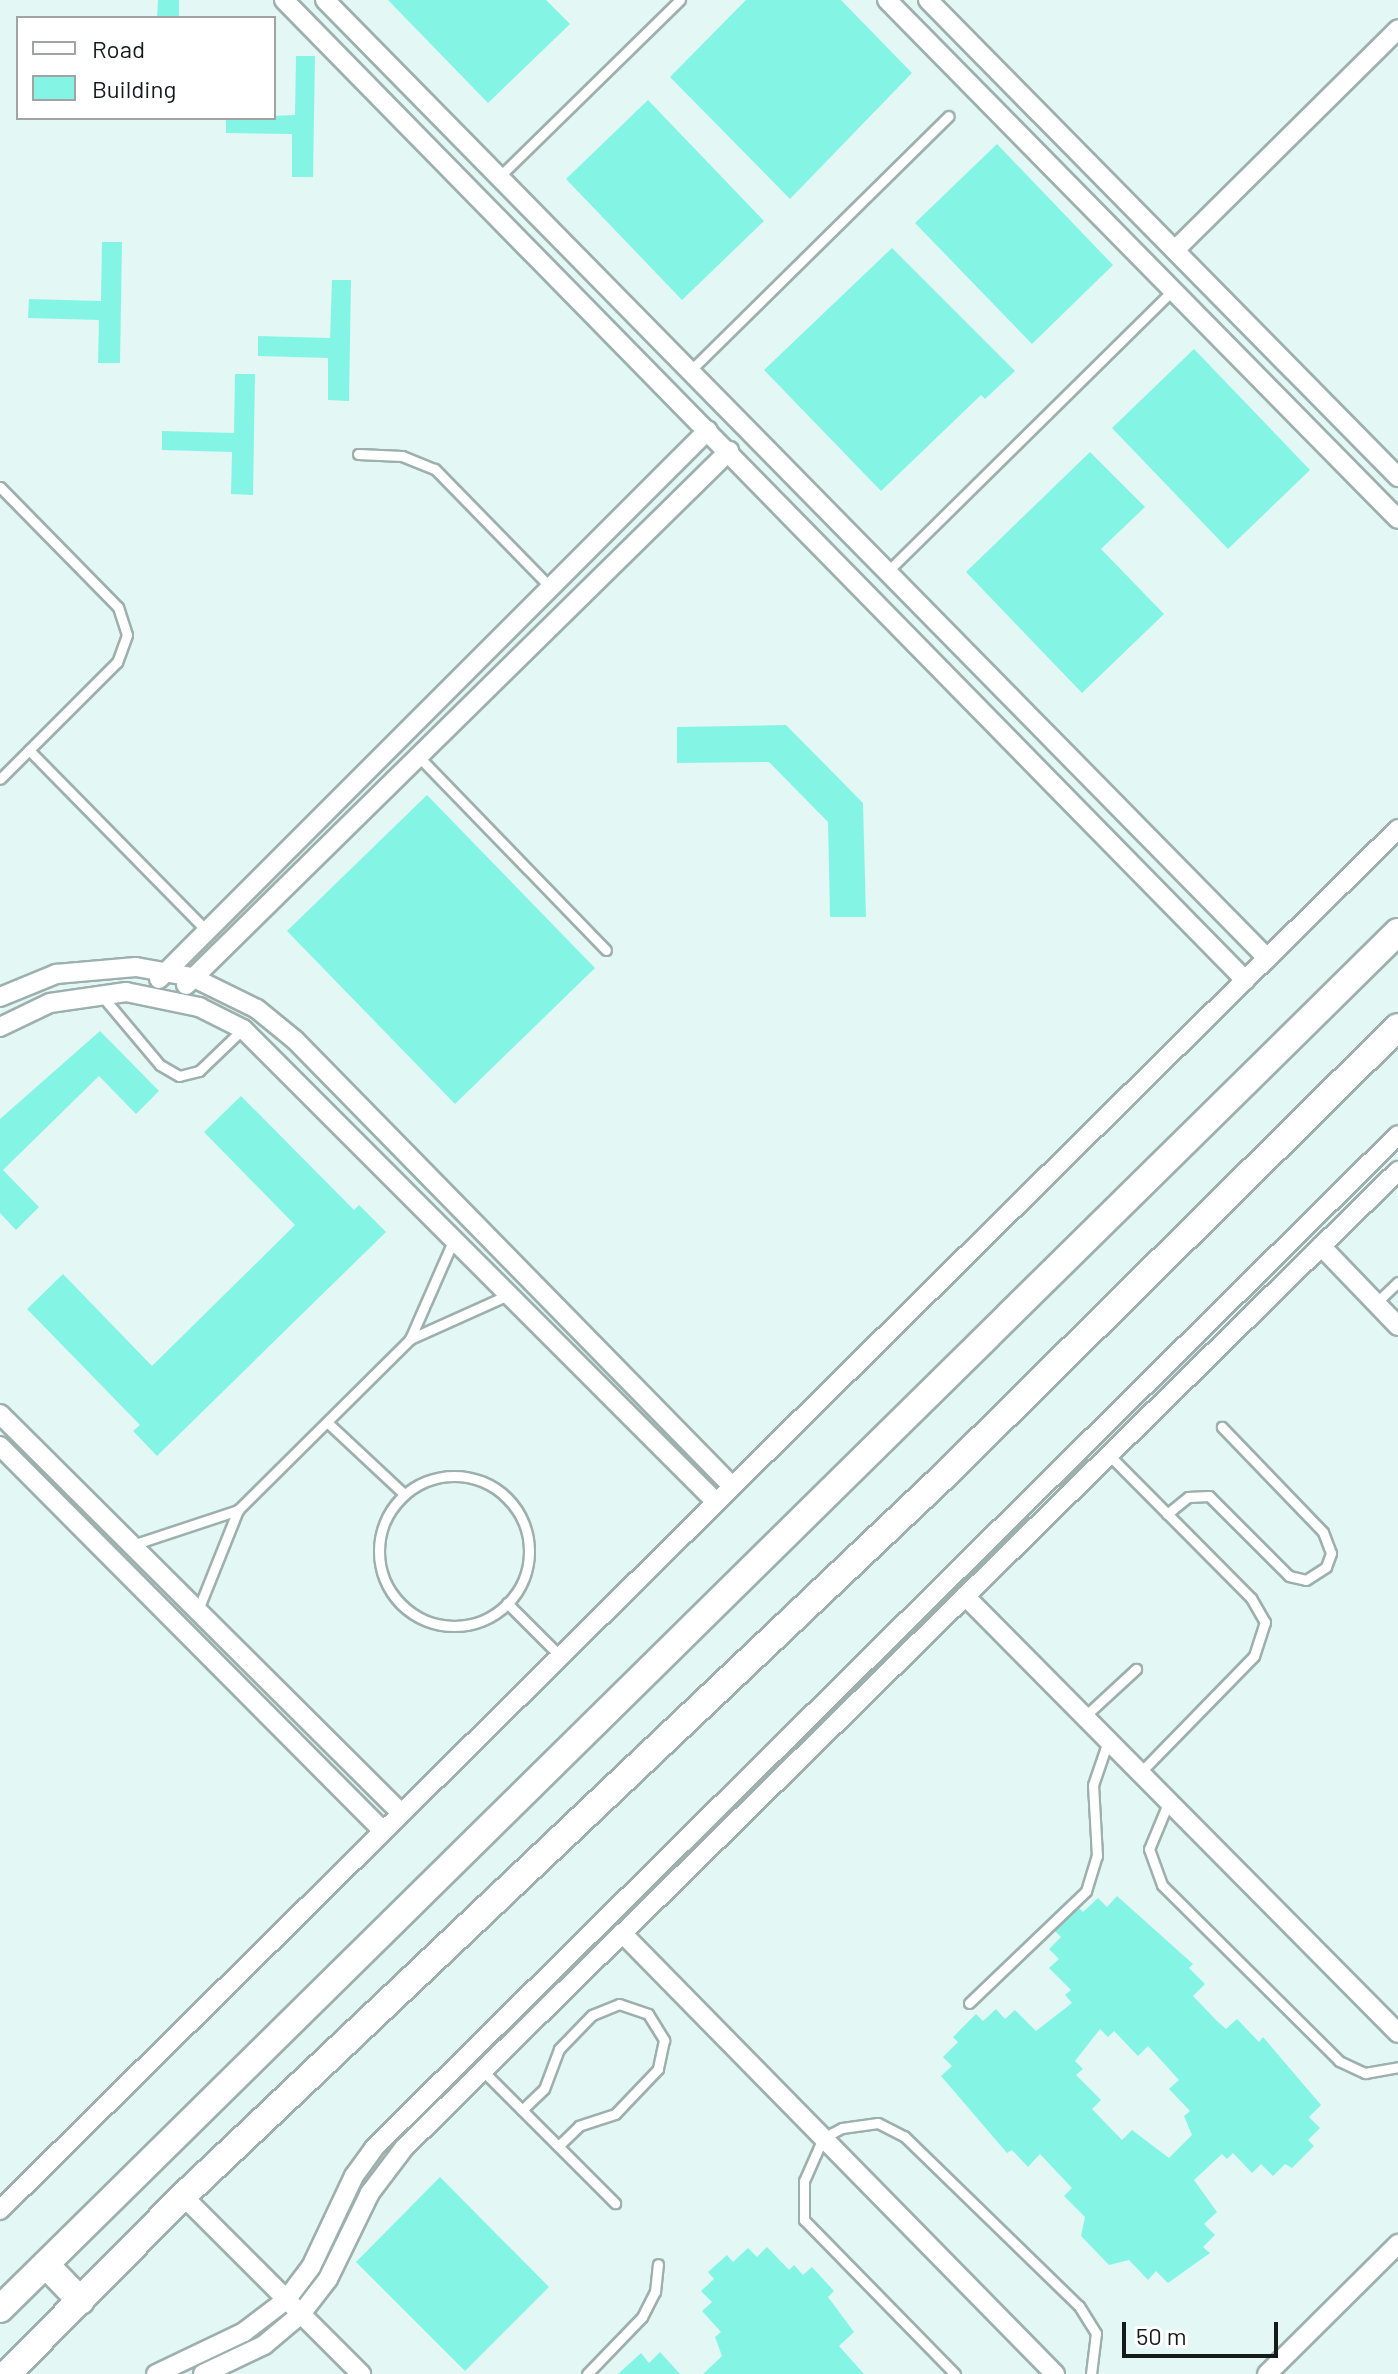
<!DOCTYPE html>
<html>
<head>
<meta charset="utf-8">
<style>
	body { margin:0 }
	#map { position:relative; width:1398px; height:2374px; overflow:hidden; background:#e3f8f4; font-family:Barlow,sans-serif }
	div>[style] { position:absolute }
	.building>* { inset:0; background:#84f5e5 }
	.roads { filter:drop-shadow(2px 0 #9db0ad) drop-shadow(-2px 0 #9db0ad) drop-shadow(0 2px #9db0ad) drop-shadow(0 -2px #9db0ad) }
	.lane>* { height:9px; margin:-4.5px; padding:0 4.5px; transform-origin:4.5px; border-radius:4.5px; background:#fff }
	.lane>.ring { margin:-4.5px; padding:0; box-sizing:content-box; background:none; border:9px solid #fff; border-radius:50% }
	.street>* { height:18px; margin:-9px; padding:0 9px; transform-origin:9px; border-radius:9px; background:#fff }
	.secondary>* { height:26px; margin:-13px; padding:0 13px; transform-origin:13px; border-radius:13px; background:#fff }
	span { translate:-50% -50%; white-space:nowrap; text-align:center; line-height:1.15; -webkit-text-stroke:6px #fff; paint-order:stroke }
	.legend { position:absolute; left:16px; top:16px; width:260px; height:104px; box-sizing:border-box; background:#fff; border:2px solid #a1a4a3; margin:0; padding:10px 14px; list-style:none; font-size:24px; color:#141b1a }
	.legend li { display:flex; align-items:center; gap:16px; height:40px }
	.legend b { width:40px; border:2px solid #a1a4a3 }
	.scale { position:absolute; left:1122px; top:2322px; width:156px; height:36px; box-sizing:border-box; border:4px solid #141b1a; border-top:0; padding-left:10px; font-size:24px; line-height:28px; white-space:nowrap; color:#141b1a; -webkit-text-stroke:6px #fff; paint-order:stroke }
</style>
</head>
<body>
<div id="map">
	<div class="building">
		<div style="clip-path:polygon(158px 0,179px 0,179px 18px,157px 18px)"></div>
		<div style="clip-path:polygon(388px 0,546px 0,570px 24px,488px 103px)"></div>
		<div style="clip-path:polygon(746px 0,841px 0,912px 73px,790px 199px,670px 77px)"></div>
		<div style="clip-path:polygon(296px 56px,315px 56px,313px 177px,292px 177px,292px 134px,226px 133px,226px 118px,295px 115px)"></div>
		<div style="clip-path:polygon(648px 100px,764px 221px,682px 300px,566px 179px)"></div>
		<div style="clip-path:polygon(997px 144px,1113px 265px,1032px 344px,915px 223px)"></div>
		<div style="clip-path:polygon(102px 242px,122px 242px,120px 363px,98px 363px,99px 320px,28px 318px,29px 299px,101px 301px)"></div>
		<div style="clip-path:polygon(892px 248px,1015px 371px,985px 399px,981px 395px,881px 491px,764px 370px)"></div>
		<div style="clip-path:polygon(332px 280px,351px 280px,349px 401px,328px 400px,328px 358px,258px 356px,258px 336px,330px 338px)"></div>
		<div style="clip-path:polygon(1194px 349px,1310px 470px,1228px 549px,1112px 428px)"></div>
		<div style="clip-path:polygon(235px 374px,255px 374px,253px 495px,231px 494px,232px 452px,162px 450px,162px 431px,234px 433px)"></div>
		<div style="clip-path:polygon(1090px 452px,1145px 507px,1101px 549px,1164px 614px,1082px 693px,966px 572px)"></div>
		<div style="clip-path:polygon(786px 725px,863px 803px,866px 917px,830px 917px,828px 822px,769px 762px,677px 763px,677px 727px)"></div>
		<div style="clip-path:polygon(427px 795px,595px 968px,455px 1104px,287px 931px)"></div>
		<div style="clip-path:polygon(100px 1031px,159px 1091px,136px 1114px,99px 1076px,3px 1170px,39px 1207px,16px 1230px,0 1213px,0 1119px)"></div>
		<div style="clip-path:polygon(241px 1096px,354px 1210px,359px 1205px,386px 1232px,157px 1456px,133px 1431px,140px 1425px,27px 1309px,63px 1274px,152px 1366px,295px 1225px,204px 1132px)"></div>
		<div style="clip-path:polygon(evenodd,1117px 1896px,1193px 1964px,1189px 1968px,1205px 1984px,1193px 1996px,1217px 2021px,1226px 2029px,1237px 2019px,1259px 2042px,1263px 2037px,1321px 2105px,1309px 2117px,1320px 2128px,1308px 2140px,1314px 2146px,1292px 2168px,1285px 2164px,1273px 2176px,1261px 2164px,1252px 2173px,1233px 2153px,1227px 2159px,1222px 2154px,1194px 2180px,1217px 2212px,1204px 2224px,1215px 2235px,1203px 2247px,1210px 2253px,1168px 2283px,1156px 2271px,1148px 2280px,1129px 2260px,1109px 2265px,1081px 2236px,1085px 2217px,1064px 2196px,1072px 2188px,1040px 2154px,1028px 2167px,1012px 2150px,1007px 2153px,941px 2076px,952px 2066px,943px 2057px,958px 2042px,953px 2037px,976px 2014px,983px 2021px,996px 2009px,1005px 2019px,1015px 2010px,1036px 2031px,1072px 2003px,1065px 1995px,1071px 1990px,1049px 1968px,1059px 1959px,1049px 1949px,1061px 1937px,1055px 1931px,1079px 1908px,1083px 1912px,1098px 1898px,1107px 1907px,1117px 1896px,1100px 2029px,1108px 2037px,1114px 2031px,1138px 2056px,1148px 2046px,1179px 2080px,1169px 2089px,1190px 2111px,1184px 2116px,1192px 2135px,1169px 2158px,1132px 2130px,1122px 2140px,1092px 2109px,1101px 2100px,1076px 2075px,1083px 2069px,1075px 2061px,1100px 2029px)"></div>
		<div style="clip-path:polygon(440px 2177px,549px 2287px,465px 2371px,356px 2262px)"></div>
		<div style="clip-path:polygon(767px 2247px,789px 2270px,794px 2265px,803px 2275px,812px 2267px,834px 2291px,828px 2297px,854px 2332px,839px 2346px,864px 2374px,703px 2374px,722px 2356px,715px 2337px,721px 2332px,702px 2311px,712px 2302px,701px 2291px,714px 2279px,708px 2272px,727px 2255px,733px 2262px,748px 2248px,757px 2257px)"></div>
		<div style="clip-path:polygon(660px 2352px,680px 2374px,618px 2374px,641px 2353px,649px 2363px)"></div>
	</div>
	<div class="roads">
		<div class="lane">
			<div style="left:499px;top:177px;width:253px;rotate:-44.4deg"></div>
			<div style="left:690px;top:371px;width:363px;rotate:-44.6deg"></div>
			<div style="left:358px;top:454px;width:44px;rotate:2.6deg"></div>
			<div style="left:402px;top:456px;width:35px;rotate:22deg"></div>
			<div style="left:435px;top:469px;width:163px;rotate:45.7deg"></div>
			<div style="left:0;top:487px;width:168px;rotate:45.5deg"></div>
			<div style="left:118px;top:607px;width:29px;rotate:72deg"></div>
			<div style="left:127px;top:635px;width:29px;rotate:110deg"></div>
			<div style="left:117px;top:662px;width:165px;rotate:135deg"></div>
			<div style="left:887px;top:572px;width:403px;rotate:-44.6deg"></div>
			<div style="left:29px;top:750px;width:250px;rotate:45.5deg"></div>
			<div style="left:418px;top:756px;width:270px;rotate:45.9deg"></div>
			<div style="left:102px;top:996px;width:90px;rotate:50deg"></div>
			<div style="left:160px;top:1065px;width:22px;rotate:30deg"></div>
			<div style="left:179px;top:1076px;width:21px;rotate:-14deg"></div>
			<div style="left:199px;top:1071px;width:61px;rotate:-43.7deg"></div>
			<div style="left:1376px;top:1303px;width:30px;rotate:-44deg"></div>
			<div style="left:410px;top:1339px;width:109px;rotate:-66.3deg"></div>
			<div style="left:327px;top:1422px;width:105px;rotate:43.1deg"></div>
			<div style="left:1109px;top:1455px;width:202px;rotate:45.2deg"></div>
			<div style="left:1251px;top:1598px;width:28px;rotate:60deg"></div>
			<div style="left:1265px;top:1622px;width:36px;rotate:108deg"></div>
			<div style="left:1254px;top:1656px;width:163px;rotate:134.3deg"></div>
			<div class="ring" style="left:379px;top:1476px;width:141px;height:141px"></div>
			<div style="left:1167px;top:1514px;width:27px;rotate:-39deg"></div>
			<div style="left:1188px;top:1497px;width:21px;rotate:-3deg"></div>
			<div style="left:1209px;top:1496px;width:113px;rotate:45deg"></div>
			<div style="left:1289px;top:1576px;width:17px;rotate:13deg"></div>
			<div style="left:1306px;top:1580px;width:24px;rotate:-33deg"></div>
			<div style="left:1326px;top:1567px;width:15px;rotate:-70deg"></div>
			<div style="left:1331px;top:1553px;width:22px;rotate:-111deg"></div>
			<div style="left:1323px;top:1532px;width:146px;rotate:-133.9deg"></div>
			<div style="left:132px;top:1545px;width:112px;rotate:-18.3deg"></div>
			<div style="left:238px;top:1510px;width:243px;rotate:-44.8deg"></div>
			<div style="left:410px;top:1339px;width:110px;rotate:-24.2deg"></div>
			<div style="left:507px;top:1603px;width:75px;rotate:45deg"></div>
			<div style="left:198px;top:1610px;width:108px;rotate:-68.2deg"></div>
			<div style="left:1084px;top:1717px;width:71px;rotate:-42.7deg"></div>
			<div style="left:1169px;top:1801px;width:52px;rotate:112.6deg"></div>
			<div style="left:1149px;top:1849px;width:38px;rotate:70deg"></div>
			<div style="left:1162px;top:1885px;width:250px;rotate:44.8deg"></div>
			<div style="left:1339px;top:2061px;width:29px;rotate:25deg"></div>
			<div style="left:1365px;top:2073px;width:34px;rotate:-10deg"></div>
			<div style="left:969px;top:2003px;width:162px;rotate:-43.7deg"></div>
			<div style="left:1086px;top:1891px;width:37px;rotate:-73deg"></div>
			<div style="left:1097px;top:1856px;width:71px;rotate:-93.2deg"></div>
			<div style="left:1093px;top:1785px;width:46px;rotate:-71.2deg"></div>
			<div style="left:483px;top:2071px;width:187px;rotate:45deg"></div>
			<div style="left:522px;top:2110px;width:30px;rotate:-44deg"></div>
			<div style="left:544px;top:2089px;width:43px;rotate:-69.4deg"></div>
			<div style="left:559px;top:2049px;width:47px;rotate:-45.9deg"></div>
			<div style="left:592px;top:2015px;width:29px;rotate:-22deg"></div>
			<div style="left:619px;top:2004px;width:31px;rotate:19deg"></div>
			<div style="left:648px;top:2014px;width:31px;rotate:58deg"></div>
			<div style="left:664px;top:2040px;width:30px;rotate:102deg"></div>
			<div style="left:658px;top:2069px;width:62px;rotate:133.7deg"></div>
			<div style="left:615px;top:2114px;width:38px;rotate:162deg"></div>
			<div style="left:579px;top:2126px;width:29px;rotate:136deg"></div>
			<div style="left:587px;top:2374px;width:79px;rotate:-46deg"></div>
			<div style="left:642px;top:2317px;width:28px;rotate:-63deg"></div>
			<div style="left:655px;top:2292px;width:28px;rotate:-84deg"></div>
			<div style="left:955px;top:2374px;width:216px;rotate:-134.4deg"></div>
			<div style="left:804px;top:2220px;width:39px;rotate:-90deg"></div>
			<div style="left:804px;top:2181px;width:47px;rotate:-66.2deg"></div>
			<div style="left:823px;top:2138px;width:21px;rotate:-28deg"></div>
			<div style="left:842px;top:2128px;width:36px;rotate:-8deg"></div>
			<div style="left:878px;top:2123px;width:29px;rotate:27deg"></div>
			<div style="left:904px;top:2136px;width:244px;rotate:44.2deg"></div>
			<div style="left:1079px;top:2306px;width:32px;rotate:58deg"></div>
			<div style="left:1096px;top:2333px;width:41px;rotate:97deg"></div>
		</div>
		<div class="street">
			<div style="left:284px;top:0;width:1373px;rotate:45.56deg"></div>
			<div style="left:325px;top:0;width:1344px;rotate:45.48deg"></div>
			<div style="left:887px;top:0;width:728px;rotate:45.45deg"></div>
			<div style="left:928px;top:0;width:670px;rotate:45.42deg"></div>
			<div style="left:1175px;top:250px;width:314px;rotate:-44.7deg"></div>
			<div style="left:159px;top:979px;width:776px;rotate:-45deg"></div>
			<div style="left:186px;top:985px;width:762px;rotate:-44.52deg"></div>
			<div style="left:0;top:997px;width:61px;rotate:-22.3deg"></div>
			<div style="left:56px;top:974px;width:80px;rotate:-5deg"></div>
			<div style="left:136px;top:967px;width:57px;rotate:10.1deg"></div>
			<div style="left:192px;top:977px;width:72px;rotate:26.2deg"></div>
			<div style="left:257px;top:1009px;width:49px;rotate:39.2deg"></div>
			<div style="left:295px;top:1040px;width:624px;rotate:45.58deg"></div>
			<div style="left:0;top:1027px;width:55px;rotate:-25.6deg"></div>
			<div style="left:50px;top:1003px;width:77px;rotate:-8.2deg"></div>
			<div style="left:126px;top:992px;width:75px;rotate:11.6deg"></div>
			<div style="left:199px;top:1007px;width:49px;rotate:26.6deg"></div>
			<div style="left:243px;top:1029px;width:669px;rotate:45deg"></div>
			<div style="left:1321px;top:1246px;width:111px;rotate:46.1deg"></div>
			<div style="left:0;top:1414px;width:566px;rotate:44.86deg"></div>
			<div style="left:0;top:1446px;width:543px;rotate:45.15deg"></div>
			<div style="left:965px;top:1596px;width:615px;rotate:45.26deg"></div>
			<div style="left:622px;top:1933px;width:618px;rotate:45.52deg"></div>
			<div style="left:183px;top:2196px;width:252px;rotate:45deg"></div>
			<div style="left:0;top:2210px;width:1965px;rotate:-44.65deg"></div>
			<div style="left:156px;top:2374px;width:98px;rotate:-25.5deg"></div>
			<div style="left:244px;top:2332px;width:53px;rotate:-37.3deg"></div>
			<div style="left:286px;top:2300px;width:41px;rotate:-52.9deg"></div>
			<div style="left:311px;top:2267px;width:101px;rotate:-64.7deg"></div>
			<div style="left:354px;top:2176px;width:34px;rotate:-54deg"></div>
			<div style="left:374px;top:2148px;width:1440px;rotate:-44.69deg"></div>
			<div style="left:203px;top:2374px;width:68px;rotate:-25.4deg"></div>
			<div style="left:264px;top:2345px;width:48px;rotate:-40deg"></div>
			<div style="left:301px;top:2314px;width:44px;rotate:-52.4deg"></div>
			<div style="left:328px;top:2279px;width:96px;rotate:-64deg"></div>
			<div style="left:370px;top:2193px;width:56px;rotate:-52.9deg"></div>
			<div style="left:404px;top:2148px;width:1394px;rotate:-44.51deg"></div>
			<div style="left:1267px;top:2374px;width:185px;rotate:-44.8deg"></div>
		</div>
		<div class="secondary">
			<div style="left:46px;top:2265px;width:50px;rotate:45.8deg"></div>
			<div style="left:0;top:2309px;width:1962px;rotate:-44.57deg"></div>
			<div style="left:7px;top:2374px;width:250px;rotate:-45.3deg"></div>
			<div style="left:183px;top:2196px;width:1052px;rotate:-43.42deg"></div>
			<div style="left:947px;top:1473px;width:634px;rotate:-44.68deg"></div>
		</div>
	</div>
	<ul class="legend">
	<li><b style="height:10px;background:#fff"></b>Road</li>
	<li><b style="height:22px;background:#84f5e5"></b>Building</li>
	</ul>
	<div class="scale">50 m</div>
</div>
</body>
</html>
